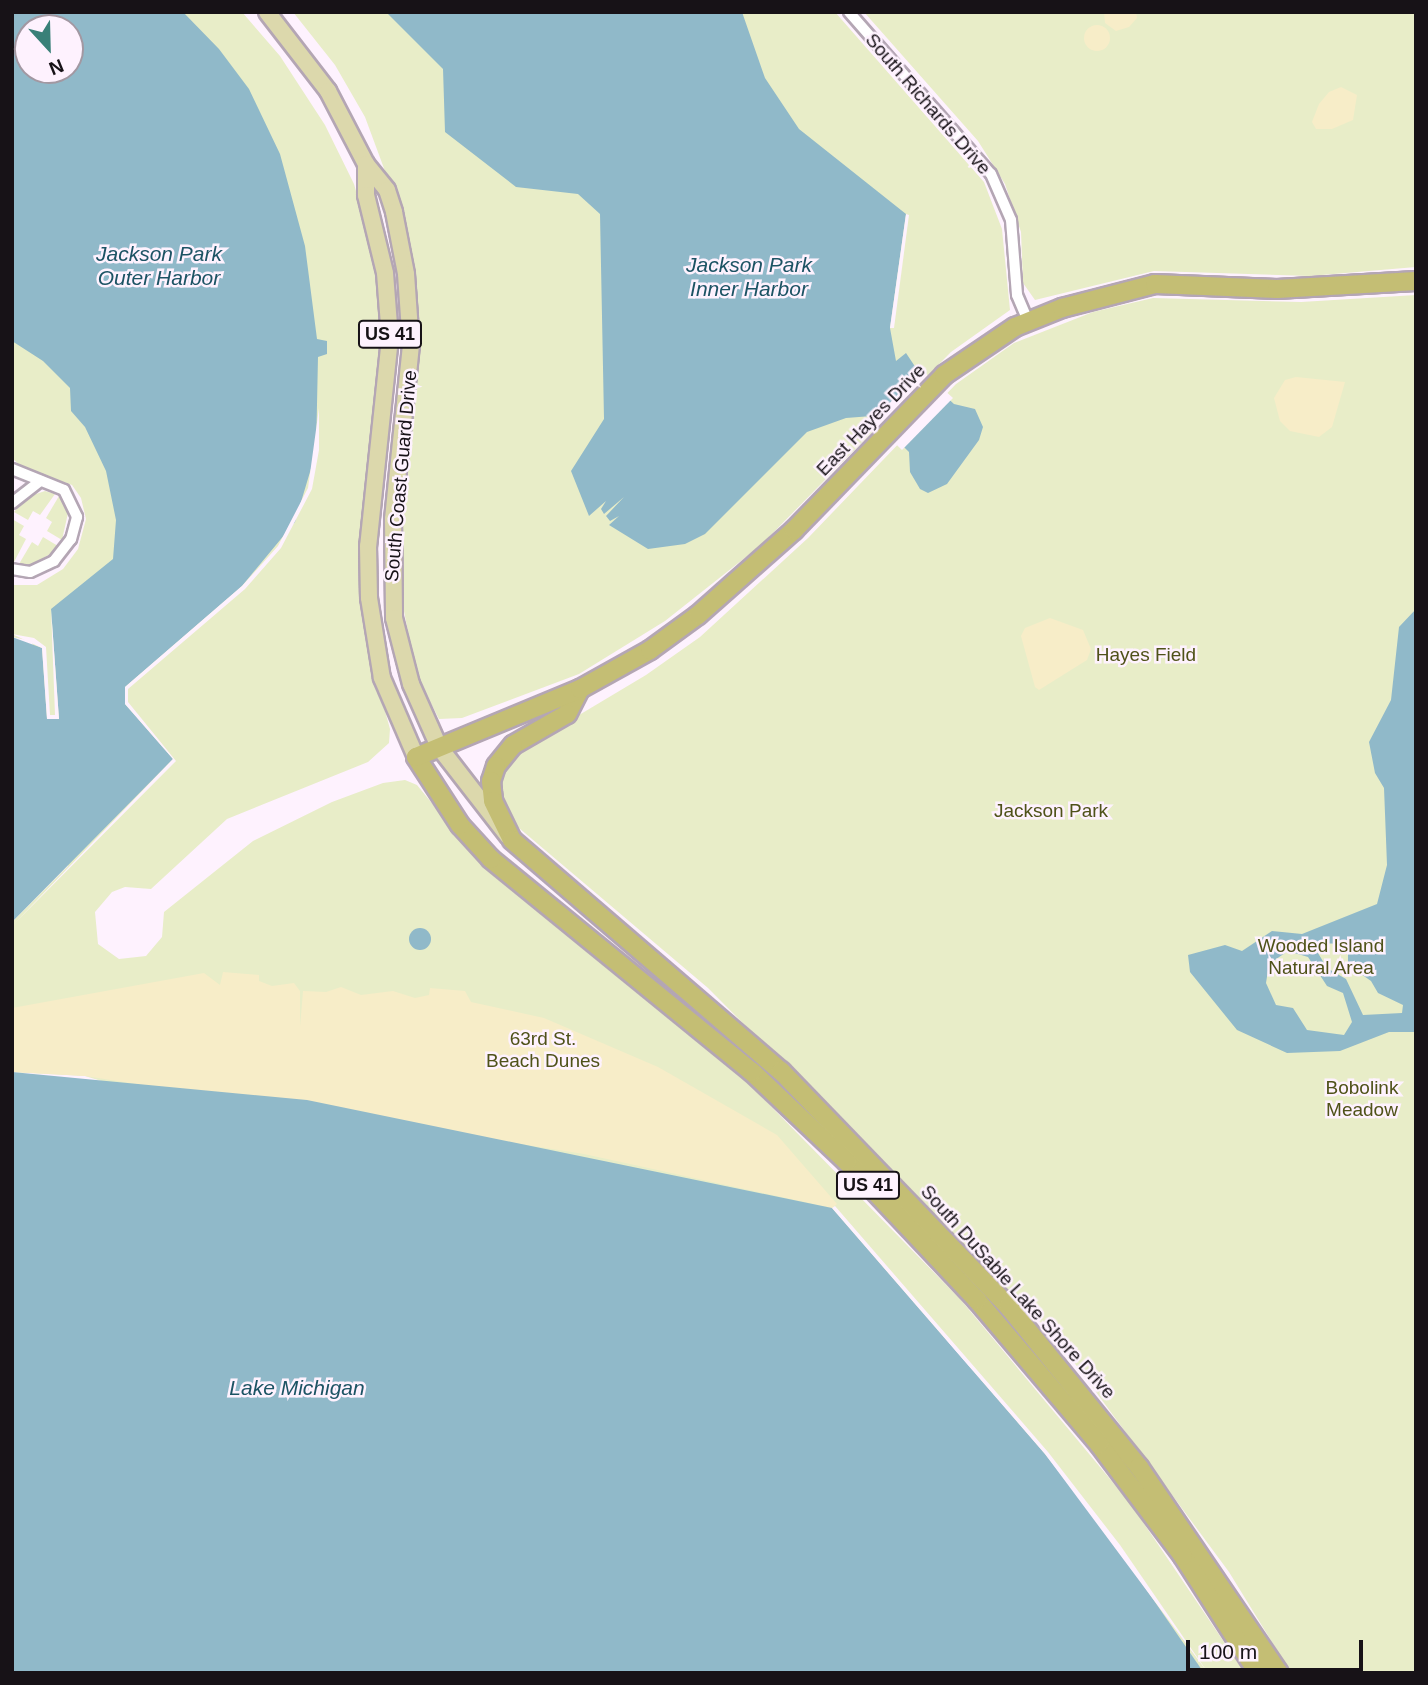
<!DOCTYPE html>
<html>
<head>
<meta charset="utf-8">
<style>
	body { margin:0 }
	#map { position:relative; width:1428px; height:1685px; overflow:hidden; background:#fef2fe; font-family:Arial,sans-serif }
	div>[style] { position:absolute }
	.green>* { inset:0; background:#e8edc8 }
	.sand>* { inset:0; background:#f7edc8 }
	.round { border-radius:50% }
	.water>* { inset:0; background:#90b9c9 }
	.pier>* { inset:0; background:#fef2fe }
	.roads { filter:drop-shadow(2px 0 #b4a6b4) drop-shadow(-2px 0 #b4a6b4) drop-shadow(0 2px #b4a6b4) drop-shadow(0 -2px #b4a6b4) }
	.street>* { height:10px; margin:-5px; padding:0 5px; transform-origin:5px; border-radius:5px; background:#fff }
	.primary>* { height:16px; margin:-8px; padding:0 8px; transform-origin:8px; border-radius:8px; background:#dcd8ac }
	.highway>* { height:18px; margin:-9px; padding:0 9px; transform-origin:9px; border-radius:9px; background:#c4be74 }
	span { translate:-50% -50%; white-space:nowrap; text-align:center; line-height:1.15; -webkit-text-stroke:5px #fef2fe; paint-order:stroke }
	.shield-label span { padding:2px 5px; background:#fef2fe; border:2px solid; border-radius:5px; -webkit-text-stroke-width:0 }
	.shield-label { font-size:18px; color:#171217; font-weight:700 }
	.street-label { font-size:19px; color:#171217 }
	.park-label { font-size:19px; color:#4f5219 }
	.water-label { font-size:21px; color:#1c5364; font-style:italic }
	.frame { position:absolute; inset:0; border:14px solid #171217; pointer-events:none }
	.north { position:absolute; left:14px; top:14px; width:70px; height:70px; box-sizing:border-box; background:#fef2fe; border:2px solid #a298a2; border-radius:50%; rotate:158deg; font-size:19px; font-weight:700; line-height:28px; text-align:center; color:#171217 }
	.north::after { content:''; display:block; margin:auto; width:24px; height:32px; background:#398078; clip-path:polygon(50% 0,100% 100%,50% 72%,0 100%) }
	.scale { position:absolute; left:1186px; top:1640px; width:177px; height:32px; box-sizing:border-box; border:4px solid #171217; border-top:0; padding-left:9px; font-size:21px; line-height:24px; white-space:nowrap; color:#171217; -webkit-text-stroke:5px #fef2fe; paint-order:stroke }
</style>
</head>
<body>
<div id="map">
	<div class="green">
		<div style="clip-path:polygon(evenodd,12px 12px,242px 12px,280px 56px,325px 125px,354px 184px,376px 261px,383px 341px,358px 571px,366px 642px,390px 729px,389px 743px,368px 762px,227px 819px,151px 889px,125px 887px,112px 892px,95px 912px,98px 944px,119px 959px,146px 956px,162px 937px,164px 912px,253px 841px,332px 802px,383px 783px,405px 780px,417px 785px,481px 863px,749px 1084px,960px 1299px,1130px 1503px,1245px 1673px,1204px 1673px,950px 1341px,85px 1076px,12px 1072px,12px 922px,68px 866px,32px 641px,12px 637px,12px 585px,37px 585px,63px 569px,78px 549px,86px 519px,81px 498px,72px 485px,23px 468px,12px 458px,12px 12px,28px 28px,70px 28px,70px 70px,28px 70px,28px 28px)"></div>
		<div style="clip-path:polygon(293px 12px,835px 12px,984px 182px,1002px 229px,1010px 310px,951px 352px,761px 545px,665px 621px,579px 674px,462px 718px,439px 719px,416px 674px,400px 590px,400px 530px,418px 352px,416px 291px,406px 228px,365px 117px,335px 65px)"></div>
		<div style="clip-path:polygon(864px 12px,1416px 12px,1416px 267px,1310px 276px,1154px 271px,1035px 300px,1023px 283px,1021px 232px,1005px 184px,978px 141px)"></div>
		<div style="clip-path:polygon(1416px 295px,1416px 1673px,1291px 1673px,1229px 1572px,1056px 1338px,708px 988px,519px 828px,506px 815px,496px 786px,504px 760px,646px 675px,700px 637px,808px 538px,956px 384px,1014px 343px,1093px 312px,1153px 298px,1301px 302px)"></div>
		<div style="clip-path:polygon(45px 491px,55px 494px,40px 515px,33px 511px,28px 520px,14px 512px,27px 497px)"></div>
		<div style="clip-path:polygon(59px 496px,68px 513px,62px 540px,47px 531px,52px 522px,46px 518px)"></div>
		<div style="clip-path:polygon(12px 519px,24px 526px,19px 535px,26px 539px,14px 562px)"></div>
		<div style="clip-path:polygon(43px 537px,58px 546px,52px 553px,31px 565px,19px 564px,32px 542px,38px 546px)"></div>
	</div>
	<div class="sand">
		<div style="clip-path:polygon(1104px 12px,1136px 12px,1137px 18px,1129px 27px,1116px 31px,1105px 23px)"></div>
		<div class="round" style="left:1084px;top:25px;width:26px;height:26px"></div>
		<div style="clip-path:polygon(1341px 87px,1357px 95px,1353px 120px,1332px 129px,1316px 129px,1312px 122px,1319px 104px,1329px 92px)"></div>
		<div style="clip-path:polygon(1296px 377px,1345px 382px,1332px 427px,1319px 437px,1290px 431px,1280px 421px,1274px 398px,1285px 380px)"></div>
		<div style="clip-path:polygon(1050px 618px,1083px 630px,1091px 649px,1087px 660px,1039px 690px,1035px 687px,1021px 636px,1025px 628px)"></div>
		<div style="clip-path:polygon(223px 972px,259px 975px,259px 981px,272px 986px,294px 983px,300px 991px,300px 1027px,303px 991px,326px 992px,341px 987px,361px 995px,393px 991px,415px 998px,429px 995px,430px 988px,465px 991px,471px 1002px,544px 1018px,658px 1067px,777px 1135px,837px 1204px,832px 1208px,584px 1154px,85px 1076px,12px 1072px,12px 1008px,204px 973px,220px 985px)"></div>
	</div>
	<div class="water">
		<div style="clip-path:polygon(evenodd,12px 12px,183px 12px,219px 49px,249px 89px,280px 154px,305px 246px,317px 339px,327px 341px,327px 354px,318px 357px,316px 452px,295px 522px,242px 586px,125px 687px,125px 704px,173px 759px,12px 922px,12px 637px,42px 648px,47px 719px,59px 719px,51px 609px,113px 559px,116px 520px,106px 471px,85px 427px,71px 411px,70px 388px,43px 361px,12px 341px,12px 12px,28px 28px,70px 28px,70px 70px,28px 70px,28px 28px)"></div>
		<div style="clip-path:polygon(386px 12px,742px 12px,765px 78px,799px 129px,906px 214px,890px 328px,896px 361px,906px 353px,918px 371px,954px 404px,975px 409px,983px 427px,979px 440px,947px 484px,928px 493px,920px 489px,910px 472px,909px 452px,872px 416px,846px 418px,807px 432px,705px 534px,685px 544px,648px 549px,609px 525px,619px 516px,610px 521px,606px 516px,624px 497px,604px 514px,601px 509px,606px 501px,589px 516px,571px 471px,604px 419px,600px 214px,578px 194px,516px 187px,445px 132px,443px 69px)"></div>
		<div style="clip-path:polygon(evenodd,1416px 609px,1416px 1032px,1389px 1032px,1340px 1051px,1287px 1053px,1237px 1030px,1190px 972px,1188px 955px,1225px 945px,1242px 951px,1272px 931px,1302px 934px,1377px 904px,1387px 865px,1384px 788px,1375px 773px,1369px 742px,1391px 700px,1399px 627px,1416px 609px,1312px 943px,1348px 944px,1348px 965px,1371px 981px,1378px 993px,1403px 1005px,1402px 1013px,1363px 1015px,1346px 979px,1327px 968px,1312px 943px,1416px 609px,1288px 951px,1308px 957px,1327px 986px,1343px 993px,1352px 1022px,1344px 1035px,1307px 1030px,1293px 1008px,1276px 1005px,1266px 983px,1269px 964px,1288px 951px)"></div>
		<div class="round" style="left:409px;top:928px;width:22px;height:22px"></div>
		<div style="clip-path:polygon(12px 1072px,307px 1100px,832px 1208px,1045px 1454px,1117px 1547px,1204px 1673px,12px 1673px)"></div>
	</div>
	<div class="pier">
		<div style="clip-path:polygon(906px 214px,909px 215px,894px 328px,890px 328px)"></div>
		<div style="clip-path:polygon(922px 370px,953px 398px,902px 450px,872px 421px)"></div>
		<div style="clip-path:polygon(319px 408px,319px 450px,312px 489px,281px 548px,245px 589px,128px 689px,128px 702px,176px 761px,12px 926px,173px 759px,125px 704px,125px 687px,242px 586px,278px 546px,308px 488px)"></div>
		<div style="clip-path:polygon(51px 609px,59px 719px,47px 719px,42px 648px,12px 634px,34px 638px,46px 647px,50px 715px,55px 715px)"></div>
		<div style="clip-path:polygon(835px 1206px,1048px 1452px,1120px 1545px,1208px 1673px,1045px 1454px,832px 1208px)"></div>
	</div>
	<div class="roads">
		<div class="street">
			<div style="left:849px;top:12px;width:215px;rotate:48.8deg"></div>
			<div style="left:991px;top:174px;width:50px;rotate:66.5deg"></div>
			<div style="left:1011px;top:220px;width:75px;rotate:85.4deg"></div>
			<div style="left:1017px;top:295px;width:28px;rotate:67deg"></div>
			<div style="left:12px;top:469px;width:56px;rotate:22deg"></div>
			<div style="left:64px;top:490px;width:30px;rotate:64deg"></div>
			<div style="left:77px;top:517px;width:23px;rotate:105deg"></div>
			<div style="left:71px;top:539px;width:28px;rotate:128deg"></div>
			<div style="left:54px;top:561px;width:26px;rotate:155deg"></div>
			<div style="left:30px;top:572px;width:18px;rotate:-171deg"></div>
			<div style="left:12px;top:503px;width:36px;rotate:-38deg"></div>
		</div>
		<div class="primary">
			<div style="left:267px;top:12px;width:100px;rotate:52.3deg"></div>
			<div style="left:328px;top:91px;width:82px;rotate:62.5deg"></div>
			<div style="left:366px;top:164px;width:33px;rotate:51deg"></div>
			<div style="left:387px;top:190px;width:23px;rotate:72deg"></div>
			<div style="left:394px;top:212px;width:63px;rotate:79deg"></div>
			<div style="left:406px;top:274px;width:71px;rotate:86deg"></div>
			<div style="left:411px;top:345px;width:175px;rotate:95.9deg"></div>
			<div style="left:393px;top:519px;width:99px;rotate:89.4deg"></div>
			<div style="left:394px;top:618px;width:68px;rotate:75.6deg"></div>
			<div style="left:411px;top:684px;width:69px;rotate:66deg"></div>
			<div style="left:439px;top:747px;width:113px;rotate:52.2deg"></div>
			<div style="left:366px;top:164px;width:31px;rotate:90deg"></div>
			<div style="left:366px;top:195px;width:80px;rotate:76.3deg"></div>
			<div style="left:385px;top:273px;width:65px;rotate:85.6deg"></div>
			<div style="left:390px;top:338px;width:209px;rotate:96deg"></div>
			<div style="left:368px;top:546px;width:52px;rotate:88.9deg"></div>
			<div style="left:369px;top:598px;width:81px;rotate:80.8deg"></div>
			<div style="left:382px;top:678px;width:86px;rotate:66.7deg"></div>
		</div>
		<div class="highway">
			<div style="left:580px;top:689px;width:28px;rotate:117deg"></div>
			<div style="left:567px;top:714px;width:62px;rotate:150.1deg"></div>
			<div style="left:513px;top:745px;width:27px;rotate:129deg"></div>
			<div style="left:496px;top:766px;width:16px;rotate:108deg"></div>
			<div style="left:491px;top:781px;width:20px;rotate:84deg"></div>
			<div style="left:493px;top:801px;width:43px;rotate:64deg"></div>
			<div style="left:512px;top:840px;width:355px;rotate:40.7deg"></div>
			<div style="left:781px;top:1071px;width:327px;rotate:46deg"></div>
			<div style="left:1008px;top:1306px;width:208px;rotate:50.9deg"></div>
			<div style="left:1139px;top:1467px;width:249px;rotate:55.8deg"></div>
			<div style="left:1258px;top:1673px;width:139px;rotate:-122.7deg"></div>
			<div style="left:1183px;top:1556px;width:140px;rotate:-126.9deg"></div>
			<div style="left:1099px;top:1444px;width:189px;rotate:-130.3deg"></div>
			<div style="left:977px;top:1300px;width:190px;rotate:-133.3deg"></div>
			<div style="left:847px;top:1162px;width:131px;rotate:-136.5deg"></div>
			<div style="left:752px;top:1072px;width:337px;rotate:-140.8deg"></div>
			<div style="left:491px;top:859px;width:46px;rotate:-132.4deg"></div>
			<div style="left:460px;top:825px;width:81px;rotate:-122.9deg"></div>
			<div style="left:416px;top:757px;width:178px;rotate:-22.5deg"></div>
			<div style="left:580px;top:689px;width:80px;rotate:-29.1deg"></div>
			<div style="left:650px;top:650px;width:59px;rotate:-36.1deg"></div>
			<div style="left:698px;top:615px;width:128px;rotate:-41.5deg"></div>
			<div style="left:794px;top:530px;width:216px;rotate:-45.9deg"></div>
			<div style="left:944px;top:375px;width:86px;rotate:-34.1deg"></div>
			<div style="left:1015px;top:327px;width:51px;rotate:-22deg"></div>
			<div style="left:1062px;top:308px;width:96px;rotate:-14.5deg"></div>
			<div style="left:1155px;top:284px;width:122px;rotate:2.3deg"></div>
			<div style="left:1277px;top:289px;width:139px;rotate:-3.3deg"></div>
		</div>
	</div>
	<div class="shield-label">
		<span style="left:390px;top:334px">US 41</span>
		<span style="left:868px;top:1185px">US 41</span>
	</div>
	<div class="street-label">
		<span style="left:928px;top:104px;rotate:49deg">South Richards Drive</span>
		<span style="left:871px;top:420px;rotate:-46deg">East Hayes Drive</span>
		<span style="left:401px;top:476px;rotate:-85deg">South Coast Guard Drive</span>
		<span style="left:1018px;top:1292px;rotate:48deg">South DuSable Lake Shore Drive</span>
	</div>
	<div class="park-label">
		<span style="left:1146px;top:655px">Hayes Field</span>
		<span style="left:1051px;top:811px">Jackson Park</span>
		<span style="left:1321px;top:957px">Wooded Island<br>Natural Area</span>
		<span style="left:543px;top:1050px">63rd St.<br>Beach Dunes</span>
		<span style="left:1362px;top:1099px">Bobolink<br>Meadow</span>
	</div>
	<div class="water-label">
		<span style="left:159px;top:266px">Jackson Park<br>Outer Harbor</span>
		<span style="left:749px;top:277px">Jackson Park<br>Inner Harbor</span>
		<span style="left:297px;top:1388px">Lake Michigan</span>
	</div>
	<div class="frame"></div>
	<div class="north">N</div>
	<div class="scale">100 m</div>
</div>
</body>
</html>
